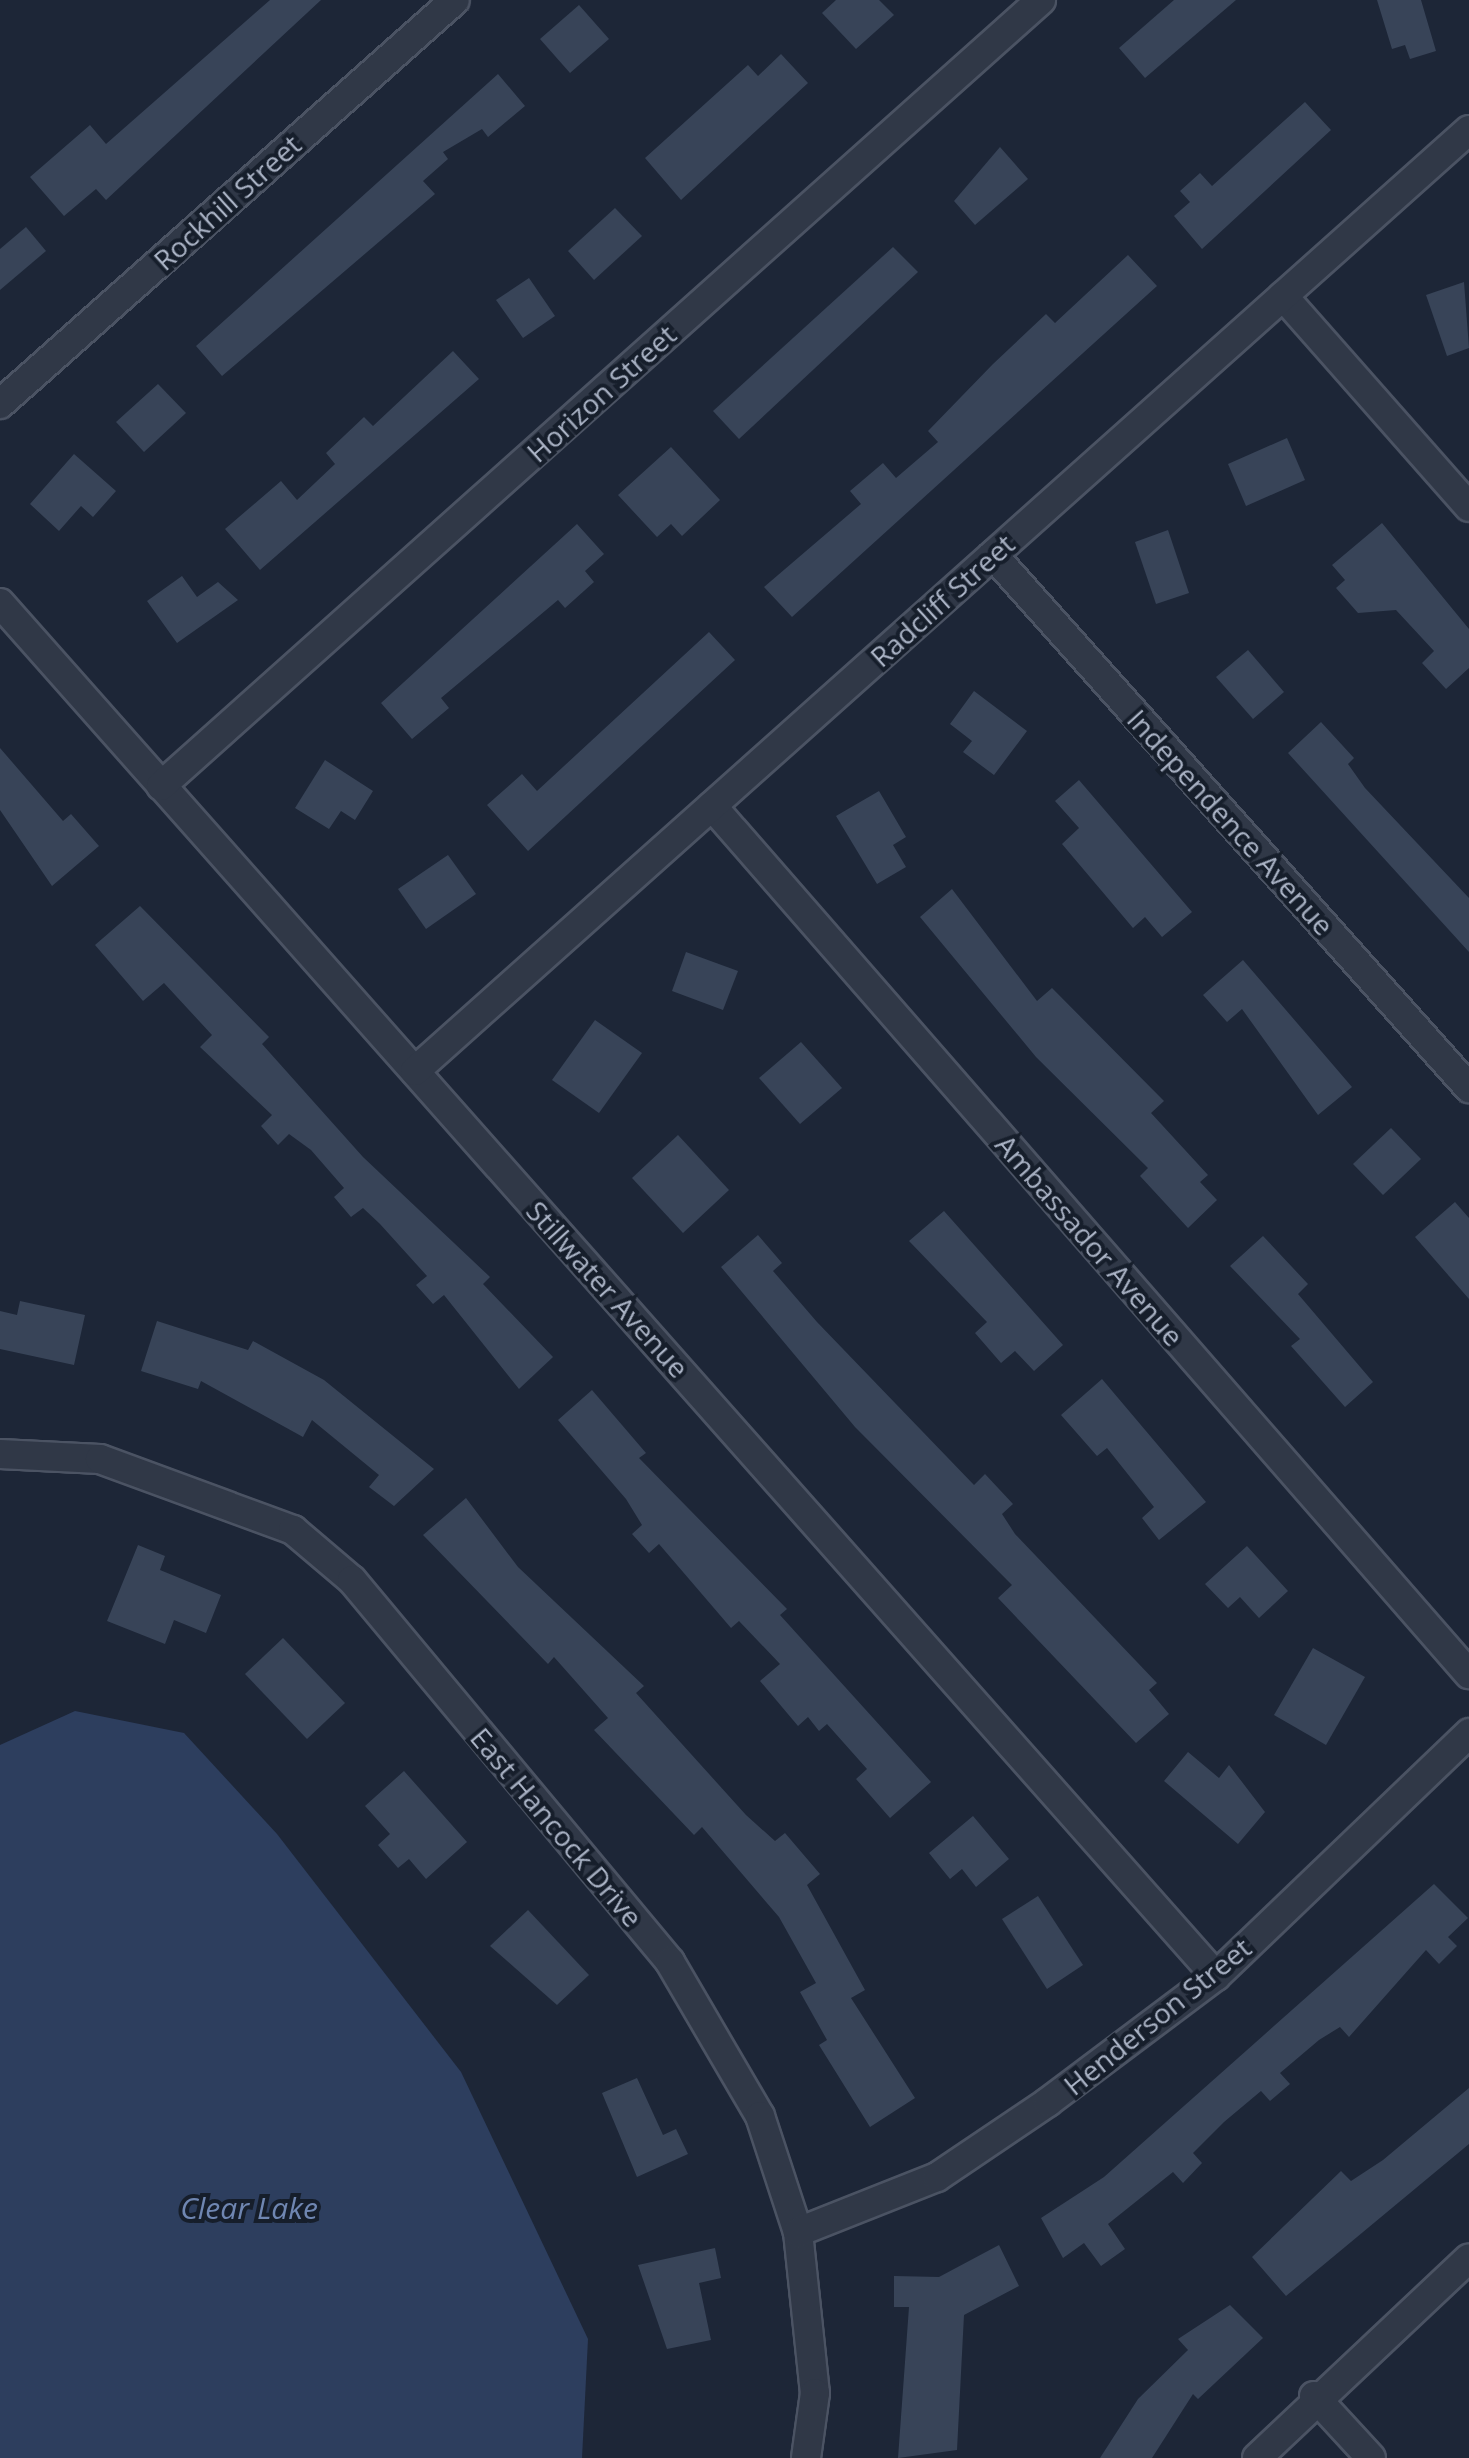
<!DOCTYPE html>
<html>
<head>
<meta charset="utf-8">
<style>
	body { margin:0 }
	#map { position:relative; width:1469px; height:2458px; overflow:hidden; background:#1d2637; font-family:"Open Sans",sans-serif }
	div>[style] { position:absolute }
	.water>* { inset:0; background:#2d3e5e }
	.building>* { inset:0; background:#384458 }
	.roads { filter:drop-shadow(2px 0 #4b5363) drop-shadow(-2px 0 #4b5363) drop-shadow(0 2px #4b5363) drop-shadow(0 -2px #4b5363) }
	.street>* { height:28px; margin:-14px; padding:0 14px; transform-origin:14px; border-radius:14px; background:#303847 }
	span { translate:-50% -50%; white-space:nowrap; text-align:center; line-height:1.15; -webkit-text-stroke:8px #161e2b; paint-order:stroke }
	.street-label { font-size:28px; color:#aab3c5 }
	.water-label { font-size:30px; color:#6f86b1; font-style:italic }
</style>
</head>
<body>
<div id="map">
	<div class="water">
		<div style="clip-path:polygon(75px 1711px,184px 1733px,277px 1834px,461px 2072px,588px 2339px,582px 2458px,0 2458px,0 1745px)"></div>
	</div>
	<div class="building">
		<div style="clip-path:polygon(270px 0,321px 0,106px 200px,96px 189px,64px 216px,30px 177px,90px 125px,106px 144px)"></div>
		<div style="clip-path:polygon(836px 0,879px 0,894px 15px,856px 49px,822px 13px)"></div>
		<div style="clip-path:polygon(1174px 0,1236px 0,1145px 78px,1119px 48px)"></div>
		<div style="clip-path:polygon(1377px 0,1421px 0,1436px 51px,1410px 59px,1405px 45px,1392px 49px)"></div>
		<div style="clip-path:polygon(579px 5px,609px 39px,570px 73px,540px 39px)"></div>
		<div style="clip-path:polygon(781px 54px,808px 83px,681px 200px,645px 158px,748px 65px,758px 76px)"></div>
		<div style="clip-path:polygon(498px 74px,525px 106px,488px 137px,482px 129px,443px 152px,448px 159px,423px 181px,435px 194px,222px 376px,196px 346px)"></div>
		<div style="clip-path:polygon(1305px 102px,1331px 130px,1202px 249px,1174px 216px,1190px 202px,1180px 191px,1200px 173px,1212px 186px)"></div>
		<div style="clip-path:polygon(1000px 147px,1028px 179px,975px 225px,954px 201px)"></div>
		<div style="clip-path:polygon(615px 208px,642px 236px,594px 280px,568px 251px)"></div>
		<div style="clip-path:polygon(26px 227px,46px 251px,0 290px,0 249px)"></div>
		<div style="clip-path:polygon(893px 247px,918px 272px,739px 439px,713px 411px)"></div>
		<div style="clip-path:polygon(1128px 255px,1157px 286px,792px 617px,764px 587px,861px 504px,850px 491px,883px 463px,896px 478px,938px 442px,928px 431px,993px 364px,1046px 314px,1055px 323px)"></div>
		<div style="clip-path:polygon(529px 278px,555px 316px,523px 338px,496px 300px)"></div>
		<div style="clip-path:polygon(1464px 282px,1469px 348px,1447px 356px,1426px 295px)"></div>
		<div style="clip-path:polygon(453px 351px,479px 379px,260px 570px,225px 529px,281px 481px,297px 500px,335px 464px,326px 453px,364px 417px,373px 426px)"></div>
		<div style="clip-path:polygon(158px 384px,186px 413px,144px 452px,116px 422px)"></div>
		<div style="clip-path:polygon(1287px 438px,1305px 480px,1246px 506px,1228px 464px)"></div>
		<div style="clip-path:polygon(671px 447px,720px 500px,682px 536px,671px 524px,657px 537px,618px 495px)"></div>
		<div style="clip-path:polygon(74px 454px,116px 491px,93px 517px,81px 506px,59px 531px,30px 504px)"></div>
		<div style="clip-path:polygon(1382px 523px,1469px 629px,1469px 668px,1446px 689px,1422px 663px,1434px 651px,1396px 610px,1358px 613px,1336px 588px,1345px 580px,1332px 565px)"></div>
		<div style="clip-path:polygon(577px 524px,604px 554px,585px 571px,594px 582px,565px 608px,558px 600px,441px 698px,449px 708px,412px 739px,381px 703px)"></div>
		<div style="clip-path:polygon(1168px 530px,1189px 593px,1156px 604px,1135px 542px)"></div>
		<div style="clip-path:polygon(182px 576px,197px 597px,218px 582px,238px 600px,177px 643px,147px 601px)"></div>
		<div style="clip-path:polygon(709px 632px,735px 660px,528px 851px,487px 805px,522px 774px,537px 791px)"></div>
		<div style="clip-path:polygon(1248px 650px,1284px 692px,1253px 719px,1216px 677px)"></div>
		<div style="clip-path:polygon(974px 691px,1027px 731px,994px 775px,963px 752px,972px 741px,950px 724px)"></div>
		<div style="clip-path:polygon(1321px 722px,1354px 758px,1348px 764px,1365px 788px,1469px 898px,1469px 952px,1288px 753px)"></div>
		<div style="clip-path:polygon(0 748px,63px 821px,71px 814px,99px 846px,52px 886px,0 810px)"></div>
		<div style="clip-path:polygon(325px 760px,373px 791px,355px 820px,341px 811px,329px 829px,295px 808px)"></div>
		<div style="clip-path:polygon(1079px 780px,1192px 912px,1162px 937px,1145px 917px,1133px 928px,1062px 844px,1079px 828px,1055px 801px)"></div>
		<div style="clip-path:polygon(879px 791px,906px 837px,893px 845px,906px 867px,877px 884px,836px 816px)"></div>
		<div style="clip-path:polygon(448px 855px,476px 894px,426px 929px,398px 889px)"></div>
		<div style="clip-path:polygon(952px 889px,1037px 1001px,1052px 988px,1164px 1101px,1151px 1113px,1208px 1175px,1200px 1182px,1217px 1200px,1188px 1228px,1140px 1176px,1148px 1168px,1036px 1057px,920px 917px)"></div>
		<div style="clip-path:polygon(140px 906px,269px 1037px,262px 1044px,363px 1157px,490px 1277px,483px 1284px,553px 1357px,519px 1389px,444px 1295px,433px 1304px,416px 1285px,427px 1276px,380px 1224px,363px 1208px,351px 1217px,334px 1197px,344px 1188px,311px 1150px,289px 1134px,278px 1145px,261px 1126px,272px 1115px,200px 1047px,212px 1035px,164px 983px,143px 1001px,95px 945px)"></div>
		<div style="clip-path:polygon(686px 952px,738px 971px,723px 1010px,672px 991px)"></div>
		<div style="clip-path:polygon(1243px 960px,1352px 1087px,1318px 1115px,1242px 1009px,1227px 1022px,1203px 995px)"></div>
		<div style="clip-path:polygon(595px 1020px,642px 1053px,599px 1113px,552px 1080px)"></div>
		<div style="clip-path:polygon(801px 1042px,842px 1088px,800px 1124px,759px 1078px)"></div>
		<div style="clip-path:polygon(1391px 1128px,1421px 1159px,1383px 1195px,1353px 1164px)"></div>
		<div style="clip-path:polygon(678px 1135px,729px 1190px,683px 1233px,632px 1178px)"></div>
		<div style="clip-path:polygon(1455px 1202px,1469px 1218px,1469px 1299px,1415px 1237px)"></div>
		<div style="clip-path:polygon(944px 1211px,1063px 1345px,1034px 1371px,1015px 1351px,1001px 1363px,975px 1333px,987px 1322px,909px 1241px)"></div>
		<div style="clip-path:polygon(758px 1235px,782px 1263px,773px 1271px,817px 1322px,974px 1485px,985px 1474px,1013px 1504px,1002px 1514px,1015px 1534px,1157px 1683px,1149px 1690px,1169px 1714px,1136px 1743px,998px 1598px,1012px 1585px,855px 1427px,721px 1267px)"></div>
		<div style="clip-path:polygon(1263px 1236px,1308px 1284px,1298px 1294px,1373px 1382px,1345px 1407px,1291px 1346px,1300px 1339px,1230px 1266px)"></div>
		<div style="clip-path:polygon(20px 1301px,85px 1315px,74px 1365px,0 1349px,0 1311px,17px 1315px)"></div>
		<div style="clip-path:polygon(157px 1321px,248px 1350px,253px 1341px,324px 1380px,434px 1469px,394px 1506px,369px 1487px,379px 1475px,312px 1420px,303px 1437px,201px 1381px,198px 1389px,141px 1371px)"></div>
		<div style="clip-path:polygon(1102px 1379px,1206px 1502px,1159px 1540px,1142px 1518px,1154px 1507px,1107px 1448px,1097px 1456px,1061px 1415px)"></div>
		<div style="clip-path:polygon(592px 1390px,646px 1453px,639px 1458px,787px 1609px,780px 1615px,931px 1782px,890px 1818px,856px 1779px,867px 1769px,827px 1724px,819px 1731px,808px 1717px,798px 1726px,760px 1681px,780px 1664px,739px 1621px,731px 1628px,659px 1544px,649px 1553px,632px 1534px,642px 1525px,626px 1499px,558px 1420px)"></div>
		<div style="clip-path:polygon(466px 1498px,518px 1567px,644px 1686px,636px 1693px,746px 1815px,775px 1841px,785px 1833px,820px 1874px,807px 1885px,865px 1990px,851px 1998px,915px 2098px,870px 2127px,819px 2045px,827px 2040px,800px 1992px,816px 1983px,779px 1917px,702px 1827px,694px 1835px,594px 1730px,608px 1718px,554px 1657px,548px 1664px,423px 1535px)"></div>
		<div style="clip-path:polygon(138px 1545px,165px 1556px,160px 1570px,221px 1595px,206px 1633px,174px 1620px,165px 1644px,107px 1621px)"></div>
		<div style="clip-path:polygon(1247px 1546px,1288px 1591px,1259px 1618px,1240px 1597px,1228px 1608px,1205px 1584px)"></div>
		<div style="clip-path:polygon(283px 1638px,345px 1703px,307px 1739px,245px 1674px)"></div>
		<div style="clip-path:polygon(1313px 1648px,1365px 1677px,1326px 1745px,1274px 1715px)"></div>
		<div style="clip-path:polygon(1188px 1752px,1219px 1778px,1229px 1765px,1265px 1812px,1238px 1844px,1164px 1781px)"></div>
		<div style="clip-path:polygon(404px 1771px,467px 1842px,426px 1879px,409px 1859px,398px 1868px,378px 1845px,390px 1834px,365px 1806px)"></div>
		<div style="clip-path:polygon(973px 1816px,1009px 1859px,976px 1887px,962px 1869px,950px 1879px,929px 1853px)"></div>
		<div style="clip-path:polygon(1434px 1884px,1468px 1918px,1448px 1937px,1457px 1946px,1439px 1964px,1426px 1950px,1349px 2037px,1340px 2027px,1319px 2040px,1280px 2073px,1290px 2084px,1270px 2101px,1261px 2091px,1224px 2122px,1193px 2153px,1202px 2163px,1183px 2183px,1173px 2172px,1108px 2224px,1125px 2249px,1101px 2266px,1084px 2243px,1063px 2258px,1041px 2218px,1104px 2177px)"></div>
		<div style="clip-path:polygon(1038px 1896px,1083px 1965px,1047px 1989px,1002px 1919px)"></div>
		<div style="clip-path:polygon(528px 1910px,589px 1975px,557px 2005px,490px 1946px)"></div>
		<div style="clip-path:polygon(637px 2078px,663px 2135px,676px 2129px,688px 2154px,637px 2177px,602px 2093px)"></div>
		<div style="clip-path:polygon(1469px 2088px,1469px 2144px,1286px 2296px,1252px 2257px,1341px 2171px,1351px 2181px,1383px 2160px)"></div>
		<div style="clip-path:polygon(999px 2245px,1019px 2286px,964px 2315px,957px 2450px,898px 2458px,909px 2307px,894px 2307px,894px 2276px,939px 2277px)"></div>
		<div style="clip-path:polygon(715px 2248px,721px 2278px,699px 2283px,711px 2340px,667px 2349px,638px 2265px)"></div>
		<div style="clip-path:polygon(1230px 2305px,1263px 2338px,1198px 2399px,1193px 2394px,1152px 2458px,1100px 2458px,1138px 2399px,1188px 2350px,1178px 2339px)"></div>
	</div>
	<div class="roads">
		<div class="street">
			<div style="left:1283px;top:296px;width:281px;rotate:48.6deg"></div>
			<div style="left:0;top:404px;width:608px;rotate:-41.6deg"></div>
			<div style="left:993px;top:555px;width:715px;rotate:48.23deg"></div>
			<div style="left:0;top:603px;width:1834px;rotate:48.47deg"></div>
			<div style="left:161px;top:786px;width:1180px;rotate:-41.77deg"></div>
			<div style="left:712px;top:806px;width:1152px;rotate:48.91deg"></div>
			<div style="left:415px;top:1071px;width:1413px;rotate:-41.76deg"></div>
			<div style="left:0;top:1454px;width:100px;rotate:2.9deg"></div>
			<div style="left:100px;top:1459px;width:206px;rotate:20.2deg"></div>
			<div style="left:293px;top:1530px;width:77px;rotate:40.3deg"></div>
			<div style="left:352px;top:1580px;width:497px;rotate:50.2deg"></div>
			<div style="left:670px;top:1962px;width:178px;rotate:59.7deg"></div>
			<div style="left:760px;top:2116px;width:122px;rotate:71.9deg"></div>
			<div style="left:798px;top:2232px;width:162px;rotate:84deg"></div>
			<div style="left:815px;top:2393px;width:66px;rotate:97.9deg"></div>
			<div style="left:798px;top:2232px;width:149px;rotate:-21.6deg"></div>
			<div style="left:937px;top:2177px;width:134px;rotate:-34deg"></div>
			<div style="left:1048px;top:2102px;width:210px;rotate:-36.9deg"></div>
			<div style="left:1216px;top:1976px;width:351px;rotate:-43.8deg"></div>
			<div style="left:1314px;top:2396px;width:84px;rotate:47.4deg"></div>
			<div style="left:1257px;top:2458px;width:291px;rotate:-43.3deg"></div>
		</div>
	</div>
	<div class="street-label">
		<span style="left:227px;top:202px;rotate:-42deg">Rockhill Street</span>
		<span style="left:601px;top:393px;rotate:-42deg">Horizon Street</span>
		<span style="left:942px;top:600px;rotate:-42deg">Radcliff Street</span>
		<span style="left:1231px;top:822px;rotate:48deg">Independence Avenue</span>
		<span style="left:1090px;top:1240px;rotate:49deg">Ambassador Avenue</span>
		<span style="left:608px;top:1289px;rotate:48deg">Stillwater Avenue</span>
		<span style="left:557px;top:1827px;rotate:50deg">East Hancock Drive</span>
		<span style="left:1157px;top:2016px;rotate:-39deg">Henderson Street</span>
	</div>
	<div class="water-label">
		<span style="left:249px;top:2208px">Clear Lake</span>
	</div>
</div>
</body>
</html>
